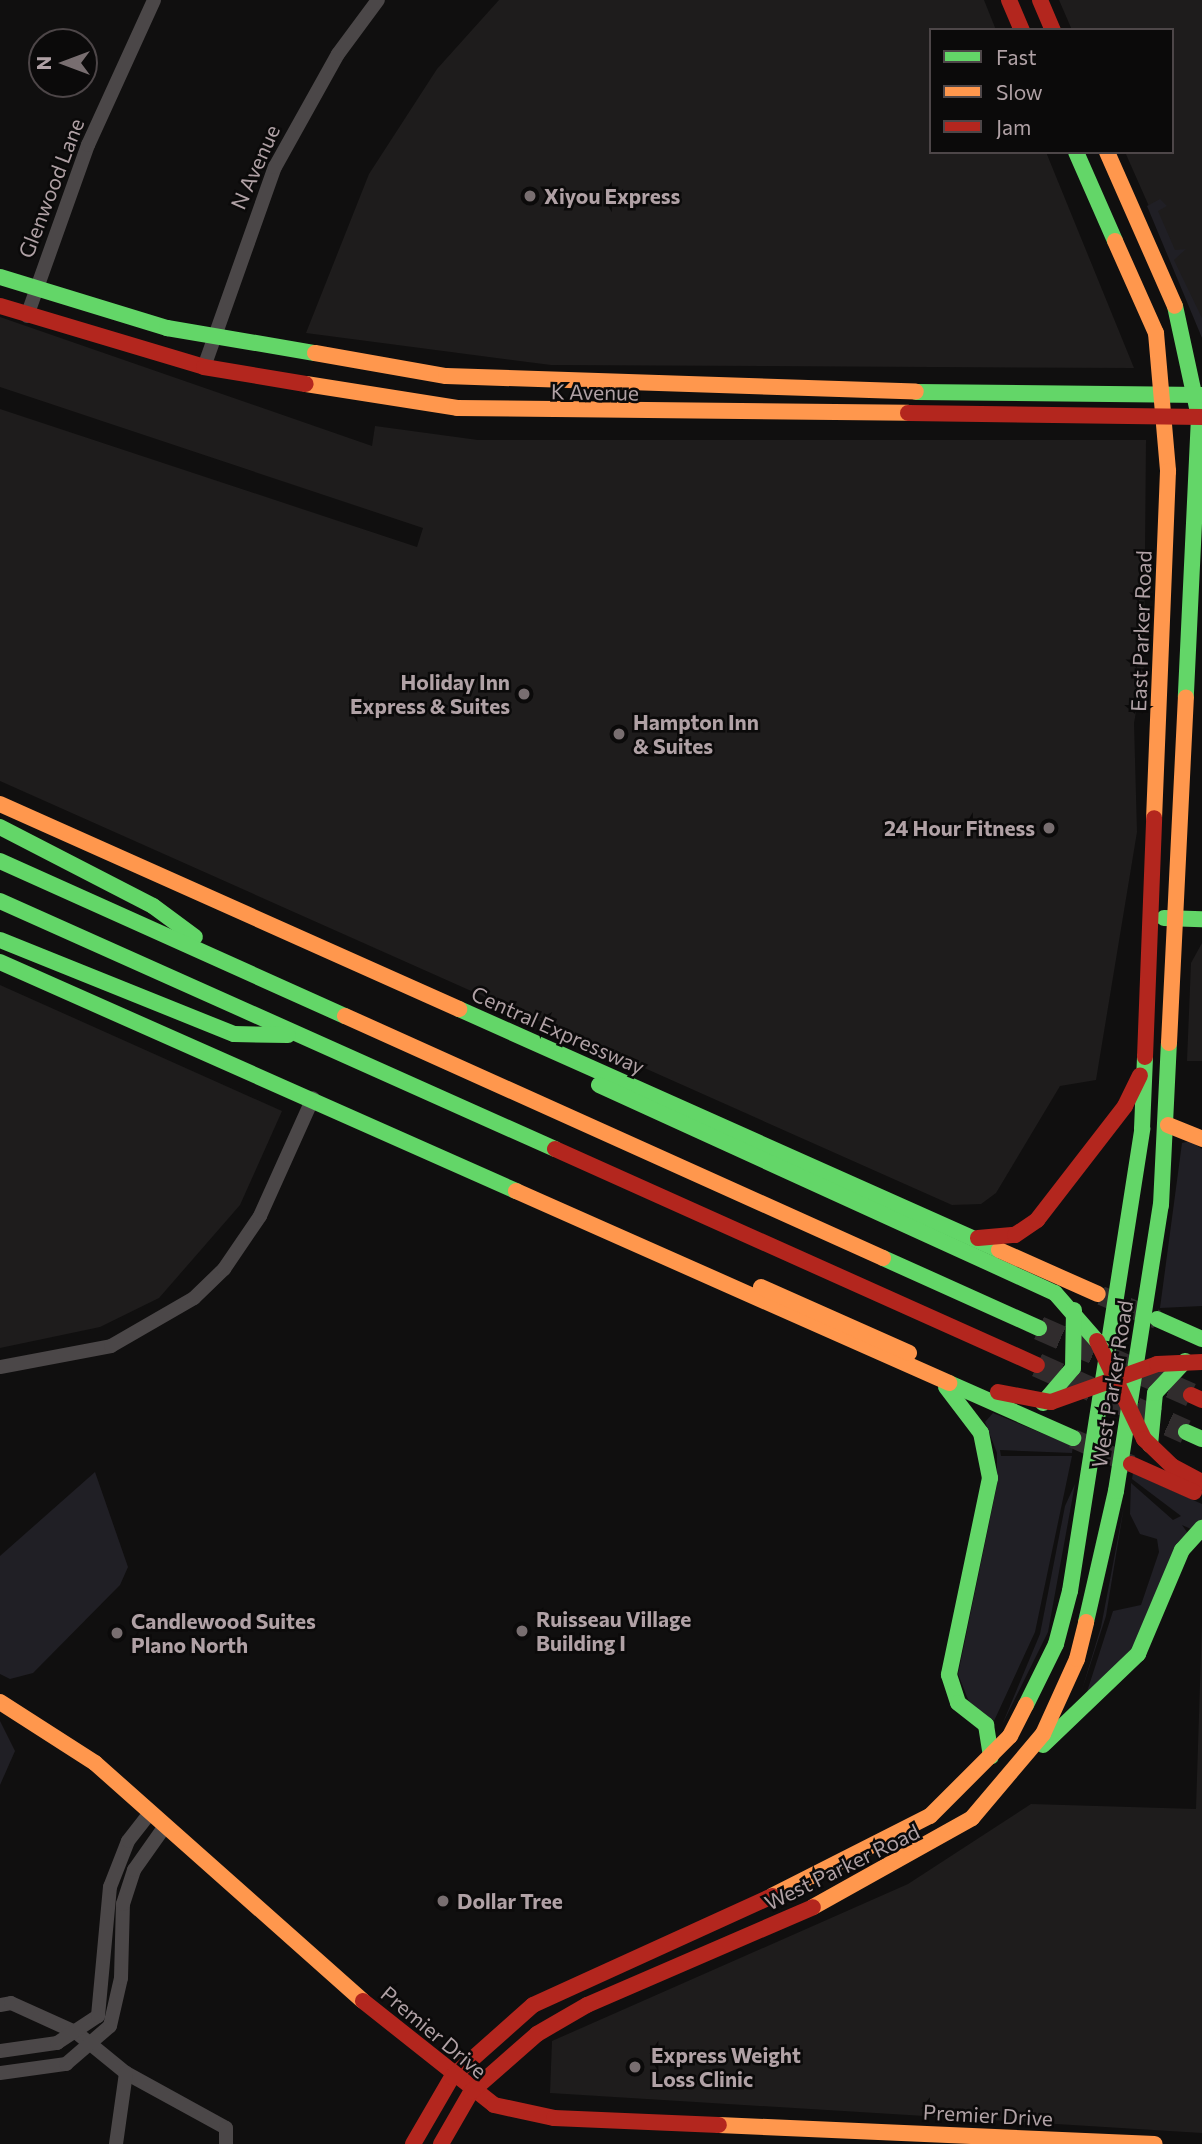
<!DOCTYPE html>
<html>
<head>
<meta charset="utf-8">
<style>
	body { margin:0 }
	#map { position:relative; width:1202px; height:2144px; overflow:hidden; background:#100f0f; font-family:Commissioner,sans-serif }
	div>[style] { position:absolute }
	.built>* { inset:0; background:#1e1c1c }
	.green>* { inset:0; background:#201f25 }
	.secondary-tunnel>* { height:19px; margin-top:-9.5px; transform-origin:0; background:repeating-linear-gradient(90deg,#302c2d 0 19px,transparent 0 29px) }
	.highway-tunnel>* { height:24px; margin-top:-12px; transform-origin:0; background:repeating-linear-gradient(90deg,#302c2d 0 24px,transparent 0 36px) }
	.street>* { height:14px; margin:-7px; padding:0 7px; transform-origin:7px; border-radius:7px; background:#4b4748 }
	.fast>* { height:16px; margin:-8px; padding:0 8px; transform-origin:8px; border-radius:8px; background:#63d668 }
	.slow>* { height:16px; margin:-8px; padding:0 8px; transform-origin:8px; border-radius:8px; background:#ff974d }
	.jam>* { height:16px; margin:-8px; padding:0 8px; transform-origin:8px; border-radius:8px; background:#b3261e }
	.dots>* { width:19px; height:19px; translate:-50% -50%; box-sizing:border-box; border:4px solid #0b0a0a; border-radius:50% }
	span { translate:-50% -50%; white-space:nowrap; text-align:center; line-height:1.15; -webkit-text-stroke:5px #0b0a0a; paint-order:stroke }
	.street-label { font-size:21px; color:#b0a1a5 }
	.poi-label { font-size:21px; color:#b0a1a5; font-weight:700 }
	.left { translate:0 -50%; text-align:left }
	.right { translate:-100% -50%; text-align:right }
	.legend { position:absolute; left:929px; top:28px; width:245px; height:126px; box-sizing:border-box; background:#0b0a0a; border:2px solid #4d4648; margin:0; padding:9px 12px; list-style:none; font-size:21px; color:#b0a1a5 }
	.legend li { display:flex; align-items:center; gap:14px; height:35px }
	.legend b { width:35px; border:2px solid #4d4648 }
	.north { position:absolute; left:28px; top:28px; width:70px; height:70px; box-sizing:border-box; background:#0b0a0a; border:2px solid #4d4648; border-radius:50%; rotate:270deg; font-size:19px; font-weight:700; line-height:28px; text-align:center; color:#b0a1a5 }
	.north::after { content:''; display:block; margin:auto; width:24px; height:32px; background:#786e70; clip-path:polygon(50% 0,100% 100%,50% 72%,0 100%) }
</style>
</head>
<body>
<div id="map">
	<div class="built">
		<div style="clip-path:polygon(499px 0,984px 0,996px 30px,931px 30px,931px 152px,1046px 152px,1134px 368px,551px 365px,306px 333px,369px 174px,437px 69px)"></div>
		<div style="clip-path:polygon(1059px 0,1202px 0,1202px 326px,1125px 152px,1172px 152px,1172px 30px,1072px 30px)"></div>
		<div style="clip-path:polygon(0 317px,372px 446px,375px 426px,478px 440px,1146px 440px,1144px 666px,1134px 723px,1137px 832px,1096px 1080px,1060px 1086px,996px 1193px,981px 1204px,952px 1205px,0 781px,0 409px,417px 547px,423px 528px,0 387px)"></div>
		<div style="clip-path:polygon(1202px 943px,1202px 1061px,1187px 1061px,1191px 963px)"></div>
		<div style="clip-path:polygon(0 985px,282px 1111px,240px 1205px,159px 1298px,100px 1327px,0 1348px)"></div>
		<div style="clip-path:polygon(1202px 1621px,1202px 2133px,550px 2093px,552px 2041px,908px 1884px,1031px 1804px,1196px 1809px)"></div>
	</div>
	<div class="green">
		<div style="clip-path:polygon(1160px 199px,1167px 206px,1158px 211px,1175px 250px,1186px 249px,1174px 260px,1202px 318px,1202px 338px,1147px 206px)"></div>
		<div style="clip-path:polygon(1190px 1141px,1202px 1149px,1202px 1306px,1160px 1308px,1182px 1143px)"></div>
		<div style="clip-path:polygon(993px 1413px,1073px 1446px,1072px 1453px,1000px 1450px,1001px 1456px,1072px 1456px,1035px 1632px,994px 1721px,969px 1702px,958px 1674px,997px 1485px,997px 1453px,985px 1422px)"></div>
		<div style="clip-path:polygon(95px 1472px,128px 1567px,120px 1585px,33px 1673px,10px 1679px,0 1674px,0 1556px)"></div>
		<div style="clip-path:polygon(1133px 1473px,1202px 1504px,1202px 1522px,1191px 1529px,1182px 1525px,1187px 1532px,1141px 1639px,1085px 1698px,1113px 1611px,1141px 1605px,1159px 1552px,1157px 1539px,1140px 1534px,1130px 1514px,1131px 1483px,1173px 1520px,1181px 1516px,1132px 1479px)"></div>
		<div style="clip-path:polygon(1075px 1484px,1048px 1632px,1002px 1725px,1040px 1634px,1065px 1506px)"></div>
		<div style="clip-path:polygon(1124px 1506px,1106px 1616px,1081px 1693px,1101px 1627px)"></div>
		<div style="clip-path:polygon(0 1721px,15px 1751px,0 1785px)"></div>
	</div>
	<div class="secondary-tunnel">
		<div style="left:1101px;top:1295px;width:61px;rotate:23.2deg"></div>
		<div style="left:1073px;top:1438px;width:64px;rotate:24.1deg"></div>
	</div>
	<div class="highway-tunnel">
		<div style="left:1039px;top:1328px;width:166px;rotate:23.8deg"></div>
		<div style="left:1037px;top:1365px;width:163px;rotate:24.2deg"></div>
	</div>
	<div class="street">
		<div style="left:27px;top:316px;width:182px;rotate:-70.4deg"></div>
		<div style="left:88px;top:145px;width:159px;rotate:-65.5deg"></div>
		<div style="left:204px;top:367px;width:212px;rotate:-70.5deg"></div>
		<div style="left:275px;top:167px;width:129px;rotate:-60.9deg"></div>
		<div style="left:338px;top:54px;width:67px;rotate:-53.5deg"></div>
		<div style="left:0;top:1367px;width:113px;rotate:-10.7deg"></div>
		<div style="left:111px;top:1346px;width:96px;rotate:-30deg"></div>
		<div style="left:194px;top:1298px;width:42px;rotate:-44deg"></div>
		<div style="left:224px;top:1269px;width:64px;rotate:-55.8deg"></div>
		<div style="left:260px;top:1216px;width:129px;rotate:-65.8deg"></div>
		<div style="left:0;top:2005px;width:11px;rotate:-10deg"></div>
		<div style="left:11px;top:2003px;width:72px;rotate:24.4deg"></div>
		<div style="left:77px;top:2033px;width:63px;rotate:39.2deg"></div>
		<div style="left:126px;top:2073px;width:114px;rotate:28.8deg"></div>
		<div style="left:226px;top:2128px;width:16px;rotate:90deg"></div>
		<div style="left:0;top:2051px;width:58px;rotate:-8deg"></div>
		<div style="left:57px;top:2043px;width:49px;rotate:-33.4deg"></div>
		<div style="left:98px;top:2016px;width:130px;rotate:-84.7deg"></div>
		<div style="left:110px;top:1887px;width:49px;rotate:-68.6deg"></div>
		<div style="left:128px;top:1841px;width:36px;rotate:-52deg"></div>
		<div style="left:0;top:2073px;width:67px;rotate:-7.8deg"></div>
		<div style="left:66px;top:2064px;width:58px;rotate:-40.8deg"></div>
		<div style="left:110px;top:2026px;width:49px;rotate:-77.1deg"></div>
		<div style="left:121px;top:1978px;width:74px;rotate:-88.5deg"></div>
		<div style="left:123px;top:1904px;width:36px;rotate:-72deg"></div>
		<div style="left:134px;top:1870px;width:54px;rotate:-54.8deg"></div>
		<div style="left:116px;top:2144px;width:72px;rotate:-82deg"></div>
	</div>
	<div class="fast">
		<div style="left:1076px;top:152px;width:97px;rotate:66.3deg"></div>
		<div style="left:0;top:277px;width:175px;rotate:17deg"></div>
		<div style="left:167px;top:328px;width:150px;rotate:9.6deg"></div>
		<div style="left:1175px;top:306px;width:114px;rotate:77.8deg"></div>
		<div style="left:1199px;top:417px;width:280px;rotate:92.7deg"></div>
		<div style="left:916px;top:392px;width:286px;rotate:0.6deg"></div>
		<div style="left:0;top:827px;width:172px;rotate:27.3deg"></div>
		<div style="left:153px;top:906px;width:52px;rotate:36.4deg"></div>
		<div style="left:0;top:861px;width:378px;rotate:24.2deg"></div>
		<div style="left:0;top:901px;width:608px;rotate:24.08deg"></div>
		<div style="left:1164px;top:918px;width:38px;rotate:2deg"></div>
		<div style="left:0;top:940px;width:252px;rotate:21.9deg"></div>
		<div style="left:234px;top:1034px;width:54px;rotate:1.1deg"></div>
		<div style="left:0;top:962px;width:565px;rotate:23.93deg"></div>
		<div style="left:459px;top:1009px;width:591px;rotate:24.05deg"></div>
		<div style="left:599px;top:1085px;width:501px;rotate:24.52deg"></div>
		<div style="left:1055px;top:1293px;width:64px;rotate:48.8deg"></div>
		<div style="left:883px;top:1258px;width:171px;rotate:24.2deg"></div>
		<div style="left:1157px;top:1319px;width:49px;rotate:24deg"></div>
		<div style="left:949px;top:1383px;width:136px;rotate:23.9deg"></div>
		<div style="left:946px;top:1387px;width:58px;rotate:52.7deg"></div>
		<div style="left:981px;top:1433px;width:46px;rotate:78.7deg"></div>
		<div style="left:990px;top:1478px;width:201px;rotate:101.8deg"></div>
		<div style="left:949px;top:1675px;width:29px;rotate:72deg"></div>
		<div style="left:958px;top:1703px;width:36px;rotate:38deg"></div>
		<div style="left:986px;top:1725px;width:32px;rotate:81deg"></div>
		<div style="left:1043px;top:1403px;width:46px;rotate:-49.4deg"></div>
		<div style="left:1073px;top:1368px;width:58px;rotate:-89deg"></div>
		<div style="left:1186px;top:1432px;width:17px;rotate:24deg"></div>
		<div style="left:1150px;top:1445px;width:52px;rotate:-84.5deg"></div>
		<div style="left:1155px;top:1393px;width:44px;rotate:-46.8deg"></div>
		<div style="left:1086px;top:1622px;width:134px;rotate:-77.1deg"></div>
		<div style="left:1116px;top:1491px;width:290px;rotate:-81.1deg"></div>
		<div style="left:1161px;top:1205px;width:162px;rotate:-87.2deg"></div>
		<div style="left:1026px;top:1705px;width:68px;rotate:-63.8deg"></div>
		<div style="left:1056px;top:1644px;width:55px;rotate:-75.2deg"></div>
		<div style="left:1070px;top:1591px;width:468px;rotate:-81.1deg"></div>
		<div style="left:1142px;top:1129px;width:72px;rotate:-87.6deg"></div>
		<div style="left:1043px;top:1745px;width:132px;rotate:-43.8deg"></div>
		<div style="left:1138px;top:1654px;width:113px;rotate:-67.1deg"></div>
		<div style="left:1182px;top:1550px;width:30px;rotate:-48deg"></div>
	</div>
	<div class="slow">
		<div style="left:1107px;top:152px;width:168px;rotate:66.2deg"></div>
		<div style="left:1115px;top:241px;width:101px;rotate:66deg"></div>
		<div style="left:1156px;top:333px;width:139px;rotate:85deg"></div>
		<div style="left:1168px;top:471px;width:347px;rotate:92.3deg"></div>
		<div style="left:315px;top:353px;width:133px;rotate:10deg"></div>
		<div style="left:446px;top:376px;width:470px;rotate:1.9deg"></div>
		<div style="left:306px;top:384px;width:153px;rotate:9deg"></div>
		<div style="left:457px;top:408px;width:451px;rotate:0.6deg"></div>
		<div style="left:0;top:804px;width:503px;rotate:24.07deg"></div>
		<div style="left:345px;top:1016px;width:590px;rotate:24.22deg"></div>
		<div style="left:1169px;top:1043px;width:346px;rotate:-87.2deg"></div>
		<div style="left:1168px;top:1125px;width:37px;rotate:22deg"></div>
		<div style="left:516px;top:1191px;width:474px;rotate:23.9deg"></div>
		<div style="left:999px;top:1250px;width:108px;rotate:24deg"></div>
		<div style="left:761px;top:1287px;width:162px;rotate:24deg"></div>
		<div style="left:0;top:1702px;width:113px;rotate:32.7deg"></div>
		<div style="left:95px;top:1763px;width:358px;rotate:41.6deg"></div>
		<div style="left:772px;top:1896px;width:177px;rotate:-26.9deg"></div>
		<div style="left:930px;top:1816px;width:113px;rotate:-45deg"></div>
		<div style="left:1010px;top:1736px;width:35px;rotate:-63deg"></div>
		<div style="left:813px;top:1907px;width:182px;rotate:-29.2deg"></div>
		<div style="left:972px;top:1818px;width:110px;rotate:-49.8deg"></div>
		<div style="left:1043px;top:1734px;width:82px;rotate:-65.6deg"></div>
		<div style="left:1077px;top:1659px;width:38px;rotate:-76deg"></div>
		<div style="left:719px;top:2125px;width:436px;rotate:2.5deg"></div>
	</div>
	<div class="jam">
		<div style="left:1009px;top:0;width:33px;rotate:67deg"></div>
		<div style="left:1040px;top:0;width:33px;rotate:67deg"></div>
		<div style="left:0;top:306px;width:213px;rotate:16.6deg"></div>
		<div style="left:204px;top:367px;width:103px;rotate:9.5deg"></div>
		<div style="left:908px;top:413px;width:294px;rotate:0.8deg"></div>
		<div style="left:1145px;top:1057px;width:239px;rotate:-87.8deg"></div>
		<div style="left:555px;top:1149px;width:528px;rotate:24.14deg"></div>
		<div style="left:978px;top:1238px;width:37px;rotate:-5deg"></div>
		<div style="left:1015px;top:1235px;width:27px;rotate:-34deg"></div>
		<div style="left:1037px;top:1220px;width:144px;rotate:-52.3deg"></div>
		<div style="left:1125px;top:1106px;width:34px;rotate:-64deg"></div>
		<div style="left:1097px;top:1341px;width:109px;rotate:64.4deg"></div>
		<div style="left:1144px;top:1439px;width:39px;rotate:44deg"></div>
		<div style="left:1172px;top:1466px;width:34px;rotate:28deg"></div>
		<div style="left:998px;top:1392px;width:54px;rotate:10.7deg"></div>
		<div style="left:1051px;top:1402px;width:113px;rotate:-19.7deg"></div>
		<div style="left:1157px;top:1364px;width:45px;rotate:-2.5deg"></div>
		<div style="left:1191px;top:1395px;width:12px;rotate:24deg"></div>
		<div style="left:1131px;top:1464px;width:69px;rotate:24deg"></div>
		<div style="left:363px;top:2001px;width:167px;rotate:38.4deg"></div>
		<div style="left:494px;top:2105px;width:61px;rotate:12.2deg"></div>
		<div style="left:554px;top:2118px;width:165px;rotate:2.4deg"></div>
		<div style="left:413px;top:2144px;width:78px;rotate:-59.8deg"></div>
		<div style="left:452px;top:2077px;width:108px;rotate:-41.6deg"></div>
		<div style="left:533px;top:2005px;width:263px;rotate:-24.5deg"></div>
		<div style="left:441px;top:2144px;width:60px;rotate:-60deg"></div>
		<div style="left:471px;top:2092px;width:88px;rotate:-41.3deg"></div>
		<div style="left:537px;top:2034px;width:58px;rotate:-30.1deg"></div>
		<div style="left:587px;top:2005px;width:246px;rotate:-23.4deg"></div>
	</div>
	<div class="dots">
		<div style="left:530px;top:196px;background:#786e70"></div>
		<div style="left:524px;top:694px;background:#786e70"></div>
		<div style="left:619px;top:734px;background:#786e70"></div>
		<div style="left:1049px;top:828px;background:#786e70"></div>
		<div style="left:522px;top:1631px;background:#786e70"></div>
		<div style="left:117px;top:1633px;background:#786e70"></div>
		<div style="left:443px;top:1901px;background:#786e70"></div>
		<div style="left:635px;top:2067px;background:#786e70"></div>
	</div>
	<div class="street-label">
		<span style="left:255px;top:167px;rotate:-66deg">N Avenue</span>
		<span style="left:51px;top:188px;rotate:-69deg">Glenwood Lane</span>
		<span style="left:595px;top:392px;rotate:1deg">K Avenue</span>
		<span style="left:1141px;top:631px;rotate:-88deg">East Parker Road</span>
		<span style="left:558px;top:1030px;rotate:24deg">Central Expressway</span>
		<span style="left:1112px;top:1384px;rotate:-81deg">West Parker Road</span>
		<span style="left:842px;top:1867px;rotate:-26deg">West Parker Road</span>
		<span style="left:434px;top:2032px;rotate:40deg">Premier Drive</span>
		<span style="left:988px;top:2115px;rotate:3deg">Premier Drive</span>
	</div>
	<div class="poi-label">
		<span class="left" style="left:544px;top:196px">Xiyou Express</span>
		<span class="right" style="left:510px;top:694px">Holiday Inn<br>Express &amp; Suites</span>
		<span class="left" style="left:633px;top:734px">Hampton Inn<br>&amp; Suites</span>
		<span class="right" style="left:1035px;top:828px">24 Hour Fitness</span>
		<span class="left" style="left:536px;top:1631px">Ruisseau Village<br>Building I</span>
		<span class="left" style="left:131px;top:1633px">Candlewood Suites<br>Plano North</span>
		<span class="left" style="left:457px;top:1901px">Dollar Tree</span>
		<span class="left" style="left:651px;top:2067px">Express Weight<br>Loss Clinic</span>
	</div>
	<ul class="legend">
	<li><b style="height:9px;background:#63d668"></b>Fast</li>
	<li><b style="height:9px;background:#ff974d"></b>Slow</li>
	<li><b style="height:9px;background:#b3261e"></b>Jam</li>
	</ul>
	<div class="north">N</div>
</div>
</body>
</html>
